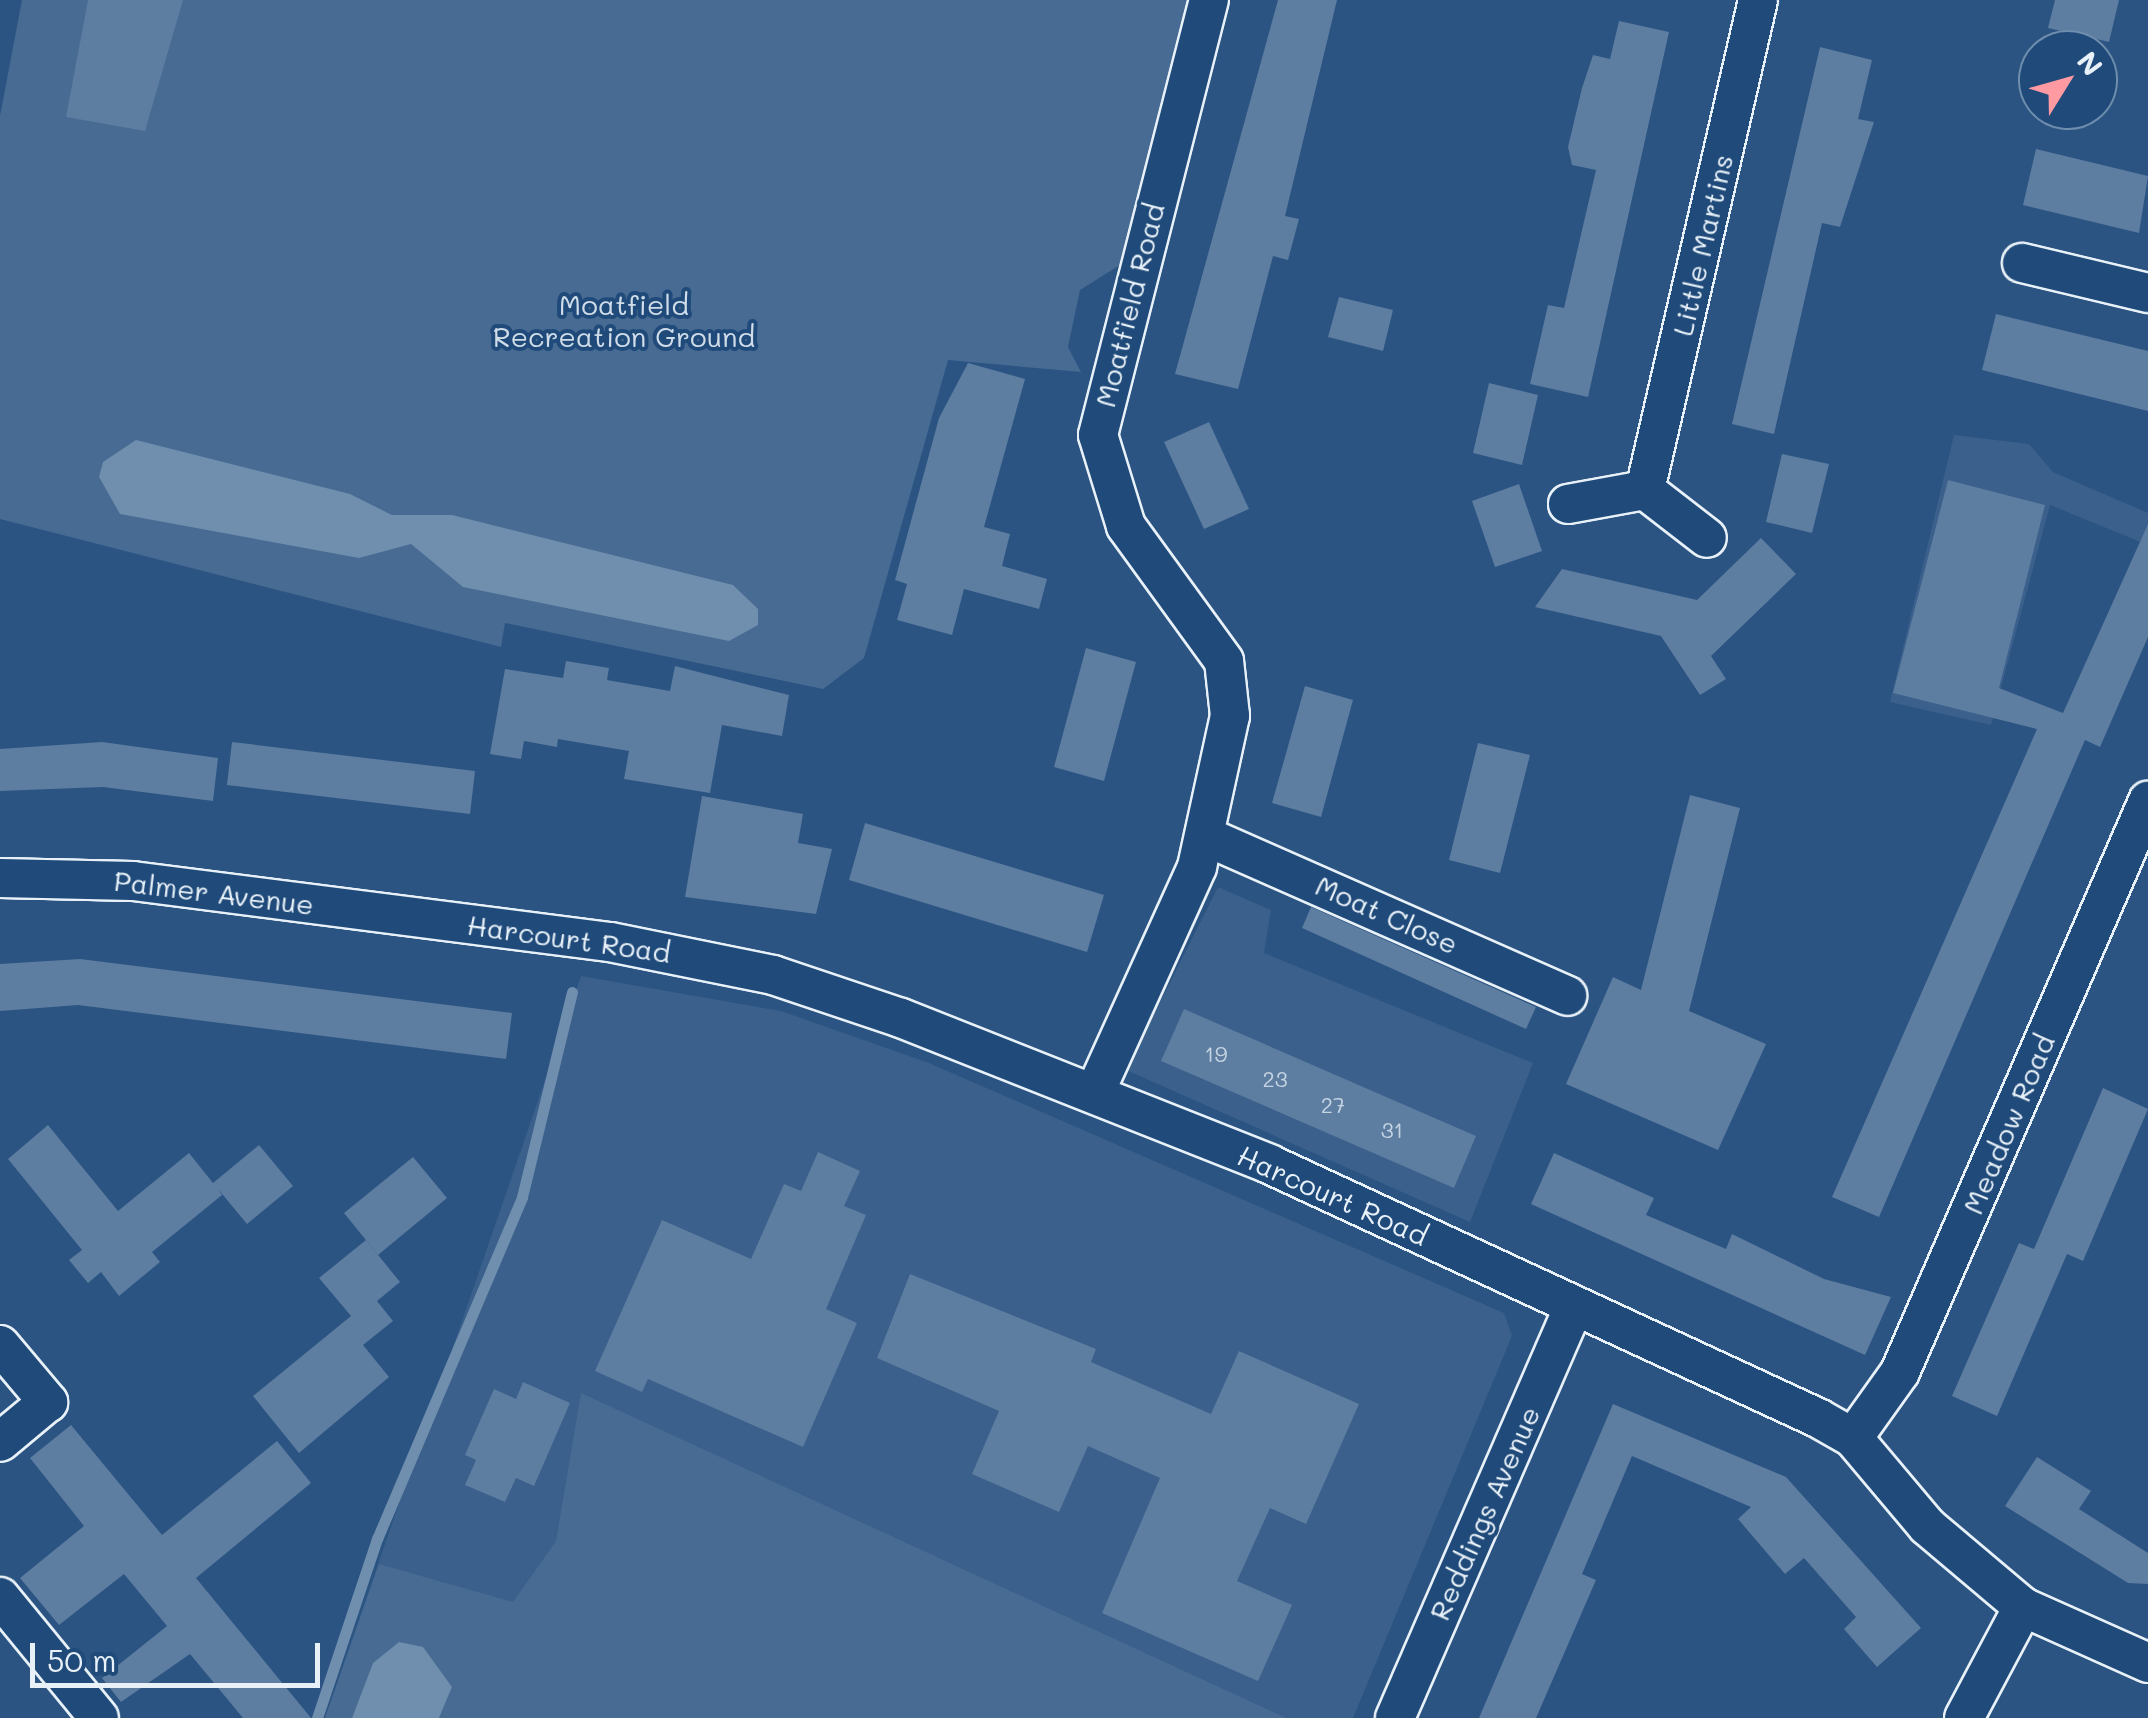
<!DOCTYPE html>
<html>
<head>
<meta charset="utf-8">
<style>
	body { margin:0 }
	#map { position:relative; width:2148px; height:1718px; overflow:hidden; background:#2b5482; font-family:Mali,sans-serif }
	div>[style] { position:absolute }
	.built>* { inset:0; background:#3a608b }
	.green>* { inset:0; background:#476b93 }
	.water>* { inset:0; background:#708ead }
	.stream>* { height:11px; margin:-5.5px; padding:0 5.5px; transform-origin:5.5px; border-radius:5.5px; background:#708ead }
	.building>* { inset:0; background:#5d7da1 }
	.roads { filter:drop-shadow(2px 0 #e8f1f8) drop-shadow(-2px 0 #e8f1f8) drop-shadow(0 2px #e8f1f8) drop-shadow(0 -2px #e8f1f8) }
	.minor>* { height:38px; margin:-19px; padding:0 19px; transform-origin:19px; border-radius:19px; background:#1f4a7a }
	span { translate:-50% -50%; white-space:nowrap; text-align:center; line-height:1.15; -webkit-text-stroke:8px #1f4a7a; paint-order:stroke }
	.number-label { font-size:22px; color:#c5d4e2 }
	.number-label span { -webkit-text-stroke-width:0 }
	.street-label { font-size:28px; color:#e8f1f8 }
	.park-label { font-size:28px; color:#d0dde9 }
	.north { position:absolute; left:2018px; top:30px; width:100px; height:100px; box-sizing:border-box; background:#1f4a7a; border:2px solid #6f8dac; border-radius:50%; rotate:53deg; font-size:28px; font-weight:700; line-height:40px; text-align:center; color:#e8f1f8 }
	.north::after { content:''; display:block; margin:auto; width:35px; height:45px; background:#ff9aa2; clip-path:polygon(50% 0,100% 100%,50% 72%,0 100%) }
	.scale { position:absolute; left:30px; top:1643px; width:290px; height:45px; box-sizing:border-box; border:5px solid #e8f1f8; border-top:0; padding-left:12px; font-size:30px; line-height:35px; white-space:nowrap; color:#e8f1f8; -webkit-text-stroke:8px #1f4a7a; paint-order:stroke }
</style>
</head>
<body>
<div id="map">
	<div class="built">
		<div style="clip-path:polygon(1954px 435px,2029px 444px,2053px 472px,2148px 513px,2148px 545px,2050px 505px,1991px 725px,1890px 702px)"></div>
		<div style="clip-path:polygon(1218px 887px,1271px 910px,1264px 953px,1533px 1063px,1470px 1222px,1126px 1070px)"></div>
		<div style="clip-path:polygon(581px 976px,781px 1011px,929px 1063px,1504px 1313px,1512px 1336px,1353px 1718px,325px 1718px)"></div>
	</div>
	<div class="green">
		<div style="clip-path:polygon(22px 0,1190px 0,1120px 265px,1080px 290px,1068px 347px,1081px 372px,948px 360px,864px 658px,823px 689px,505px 623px,501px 647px,0 519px,0 116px)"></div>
		<div style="clip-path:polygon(581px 1393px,1286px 1718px,439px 1718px,452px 1687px,373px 1663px,352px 1718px,325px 1718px,379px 1564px,513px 1602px,556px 1541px)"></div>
	</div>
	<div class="water">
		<div style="clip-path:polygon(136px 440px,350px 494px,392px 515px,452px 515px,733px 585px,758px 609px,758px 625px,729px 641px,463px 587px,411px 544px,359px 558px,120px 514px,99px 477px,103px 462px)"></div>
		<div style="clip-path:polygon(399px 1642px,423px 1647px,452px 1687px,439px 1718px,352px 1718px,373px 1663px)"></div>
	</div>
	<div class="stream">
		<div style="left:317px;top:1718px;width:189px;rotate:-71.5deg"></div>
		<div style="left:377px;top:1539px;width:371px;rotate:-67deg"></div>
		<div style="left:522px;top:1197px;width:211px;rotate:-76.3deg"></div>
	</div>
	<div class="building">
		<div style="clip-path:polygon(88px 0,183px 0,145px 131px,66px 117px)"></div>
		<div style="clip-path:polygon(1278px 0,1337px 0,1285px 216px,1299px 219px,1288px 260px,1273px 256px,1238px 389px,1175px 374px)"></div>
		<div style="clip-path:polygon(2055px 0,2119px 0,2109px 42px,2048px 28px)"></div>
		<div style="clip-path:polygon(1619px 21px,1669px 32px,1588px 397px,1530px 384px,1548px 305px,1564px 308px,1596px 170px,1572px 165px,1568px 147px,1582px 88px,1593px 55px,1610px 59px)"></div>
		<div style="clip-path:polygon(1820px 47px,1872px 60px,1858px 119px,1874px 122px,1840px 227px,1822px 223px,1774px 434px,1732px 424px)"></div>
		<div style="clip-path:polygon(2036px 149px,2148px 176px,2139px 233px,2023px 205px)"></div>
		<div style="clip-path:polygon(1339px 297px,1393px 310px,1383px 351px,1328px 337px)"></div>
		<div style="clip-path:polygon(1996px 314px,2148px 351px,2148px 411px,1982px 370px)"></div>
		<div style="clip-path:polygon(968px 363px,1025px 379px,984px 527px,1010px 534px,1002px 566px,1047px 579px,1039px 609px,964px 589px,952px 635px,897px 620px,907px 584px,895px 580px,939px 418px)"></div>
		<div style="clip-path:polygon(1489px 383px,1538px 395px,1522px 465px,1473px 453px)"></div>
		<div style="clip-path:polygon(1209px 422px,1249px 509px,1204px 529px,1164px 442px)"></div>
		<div style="clip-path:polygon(1782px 454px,1829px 464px,1812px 533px,1766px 522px)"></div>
		<div style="clip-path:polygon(1948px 480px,2045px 505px,1999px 688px,2063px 713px,2148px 524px,2148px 637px,2100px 747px,2085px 740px,1879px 1217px,1832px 1197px,2037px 729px,1893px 693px)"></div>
		<div style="clip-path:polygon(1519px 484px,1542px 551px,1495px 567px,1472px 501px)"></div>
		<div style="clip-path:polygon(1761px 538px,1796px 574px,1711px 656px,1726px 679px,1700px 695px,1661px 636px,1535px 607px,1562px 569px,1697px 600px)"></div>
		<div style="clip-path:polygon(1086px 648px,1136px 662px,1104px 781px,1054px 767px)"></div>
		<div style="clip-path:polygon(566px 661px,609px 668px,607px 680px,670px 691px,675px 666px,789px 695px,782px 736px,722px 725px,710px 793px,624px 779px,629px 751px,558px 739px,557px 747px,524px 741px,521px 759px,490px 754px,505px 669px,563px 678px)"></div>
		<div style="clip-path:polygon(1305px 686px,1353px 700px,1321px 817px,1272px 803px)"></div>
		<div style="clip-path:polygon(102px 742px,218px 758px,213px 801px,103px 787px,0 791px,0 749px)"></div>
		<div style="clip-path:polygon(232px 742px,475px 771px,470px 814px,227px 785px)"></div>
		<div style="clip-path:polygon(1478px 743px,1530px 755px,1500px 873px,1449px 860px)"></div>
		<div style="clip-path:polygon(1690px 795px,1740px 808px,1689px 1011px,1766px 1044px,1718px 1150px,1566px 1084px,1613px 977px,1641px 990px)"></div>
		<div style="clip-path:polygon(702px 796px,803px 814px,798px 843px,832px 849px,816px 914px,685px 897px)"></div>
		<div style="clip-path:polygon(865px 823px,1104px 895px,1087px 952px,849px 880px)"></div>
		<div style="clip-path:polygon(1311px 907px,1536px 1007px,1526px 1029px,1302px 928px)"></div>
		<div style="clip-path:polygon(80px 959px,512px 1013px,506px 1059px,78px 1005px,0 1011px,0 964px)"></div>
		<div style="clip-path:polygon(1184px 1009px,1476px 1136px,1454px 1188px,1161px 1061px)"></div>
		<div style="clip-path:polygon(2103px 1088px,2148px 1109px,2083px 1261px,2067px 1254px,1997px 1416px,1952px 1396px,2019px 1243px,2034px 1249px)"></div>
		<div style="clip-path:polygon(48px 1125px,118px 1211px,189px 1153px,213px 1183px,259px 1145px,293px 1186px,247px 1224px,218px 1189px,222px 1195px,152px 1252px,160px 1262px,119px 1296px,101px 1272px,88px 1283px,69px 1260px,82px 1250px,8px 1159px)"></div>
		<div style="clip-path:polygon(818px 1152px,860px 1171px,844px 1206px,866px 1215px,826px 1309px,857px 1323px,803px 1447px,648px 1379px,642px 1392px,595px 1371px,662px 1220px,751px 1259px,784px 1184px,801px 1191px)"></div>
		<div style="clip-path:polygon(1554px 1153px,1654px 1198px,1646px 1215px,1726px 1249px,1732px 1234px,1824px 1279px,1891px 1297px,1865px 1355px,1531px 1204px)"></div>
		<div style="clip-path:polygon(413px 1157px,447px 1198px,378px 1255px,344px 1213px)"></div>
		<div style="clip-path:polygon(366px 1240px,400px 1282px,377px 1301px,393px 1321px,363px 1345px,389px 1377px,299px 1453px,253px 1396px,351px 1316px,319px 1278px)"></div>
		<div style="clip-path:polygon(910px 1274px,1096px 1349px,1091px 1362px,1211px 1414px,1239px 1351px,1359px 1404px,1306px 1524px,1270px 1508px,1237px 1581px,1292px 1605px,1258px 1681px,1102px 1613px,1160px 1478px,1088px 1446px,1059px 1512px,972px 1474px,999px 1411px,877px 1358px)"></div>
		<div style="clip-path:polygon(523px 1382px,570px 1403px,534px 1486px,516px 1478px,505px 1502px,465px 1485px,476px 1460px,465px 1455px,494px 1389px,516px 1399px)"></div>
		<div style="clip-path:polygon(1613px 1404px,1786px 1477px,1921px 1628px,1877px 1667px,1844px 1629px,1856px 1617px,1804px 1558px,1785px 1574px,1738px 1519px,1751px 1507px,1632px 1456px,1582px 1574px,1596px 1580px,1536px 1718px,1479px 1718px)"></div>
		<div style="clip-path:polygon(71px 1425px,162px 1535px,277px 1441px,311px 1483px,196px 1578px,311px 1718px,243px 1718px,190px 1654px,121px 1702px,102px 1678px,167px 1626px,124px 1574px,59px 1625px,20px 1578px,84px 1526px,30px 1458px)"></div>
		<div style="clip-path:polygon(2037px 1457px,2091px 1491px,2079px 1509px,2148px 1553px,2148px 1584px,2128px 1583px,2005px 1506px)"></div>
	</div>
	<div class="roads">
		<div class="minor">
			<div style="left:2022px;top:263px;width:130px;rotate:13.4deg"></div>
			<div style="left:1645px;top:490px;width:503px;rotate:-77.01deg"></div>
			<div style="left:1568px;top:504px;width:78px;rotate:-10.3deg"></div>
			<div style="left:1645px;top:490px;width:78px;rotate:37.7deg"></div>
			<div style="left:1205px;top:836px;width:396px;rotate:23.8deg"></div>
			<div style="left:0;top:878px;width:133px;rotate:1.3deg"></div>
			<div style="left:133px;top:881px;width:481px;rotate:7.3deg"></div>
			<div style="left:610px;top:942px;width:166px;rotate:11.4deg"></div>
			<div style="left:773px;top:975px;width:135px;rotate:18.6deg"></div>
			<div style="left:901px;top:1018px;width:396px;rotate:21.6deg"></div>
			<div style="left:1269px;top:1164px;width:605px;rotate:24.83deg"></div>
			<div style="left:1818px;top:1418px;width:40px;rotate:29.7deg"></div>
			<div style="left:1853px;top:1438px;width:115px;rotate:49.9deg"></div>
			<div style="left:1927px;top:1526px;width:126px;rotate:40.2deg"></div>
			<div style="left:2023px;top:1607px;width:137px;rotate:24.1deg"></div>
			<div style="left:1095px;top:1092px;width:247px;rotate:-65.6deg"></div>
			<div style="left:1197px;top:867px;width:155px;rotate:-77.7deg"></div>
			<div style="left:1230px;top:716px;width:55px;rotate:-96.2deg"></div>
			<div style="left:1224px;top:661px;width:167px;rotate:-126deg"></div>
			<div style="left:1126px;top:526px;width:95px;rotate:-107.1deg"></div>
			<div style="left:1098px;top:435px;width:449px;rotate:-75.7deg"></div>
			<div style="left:0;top:1345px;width:75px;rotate:49.9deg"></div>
			<div style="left:48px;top:1402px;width:62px;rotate:140.2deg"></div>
			<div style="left:1853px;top:1438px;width:81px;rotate:-54.5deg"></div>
			<div style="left:1900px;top:1372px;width:623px;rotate:-66.52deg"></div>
			<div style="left:0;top:1597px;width:156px;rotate:50.7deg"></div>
			<div style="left:1395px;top:1718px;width:446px;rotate:-66.5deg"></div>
			<div style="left:1964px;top:1718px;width:126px;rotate:-62deg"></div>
		</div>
	</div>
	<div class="number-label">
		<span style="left:1216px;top:1054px">19</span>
		<span style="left:1275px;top:1079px">23</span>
		<span style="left:1333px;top:1105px">27</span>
		<span style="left:1392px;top:1130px">31</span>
	</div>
	<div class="street-label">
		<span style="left:1702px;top:245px;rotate:-77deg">Little Martins</span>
		<span style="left:1129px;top:305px;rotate:-76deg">Moatfield Road</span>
		<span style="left:214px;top:892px;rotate:7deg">Palmer Avenue</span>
		<span style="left:1387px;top:914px;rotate:24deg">Moat Close</span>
		<span style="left:569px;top:938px;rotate:8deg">Harcourt Road</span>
		<span style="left:2008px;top:1124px;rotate:-67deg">Meadow Road</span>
		<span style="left:1333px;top:1195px;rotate:24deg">Harcourt Road</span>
		<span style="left:1484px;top:1513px;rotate:-66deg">Reddings Avenue</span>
	</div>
	<div class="park-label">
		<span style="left:624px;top:320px">Moatfield<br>Recreation Ground</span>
	</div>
	<div class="north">N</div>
	<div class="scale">50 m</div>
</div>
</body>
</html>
